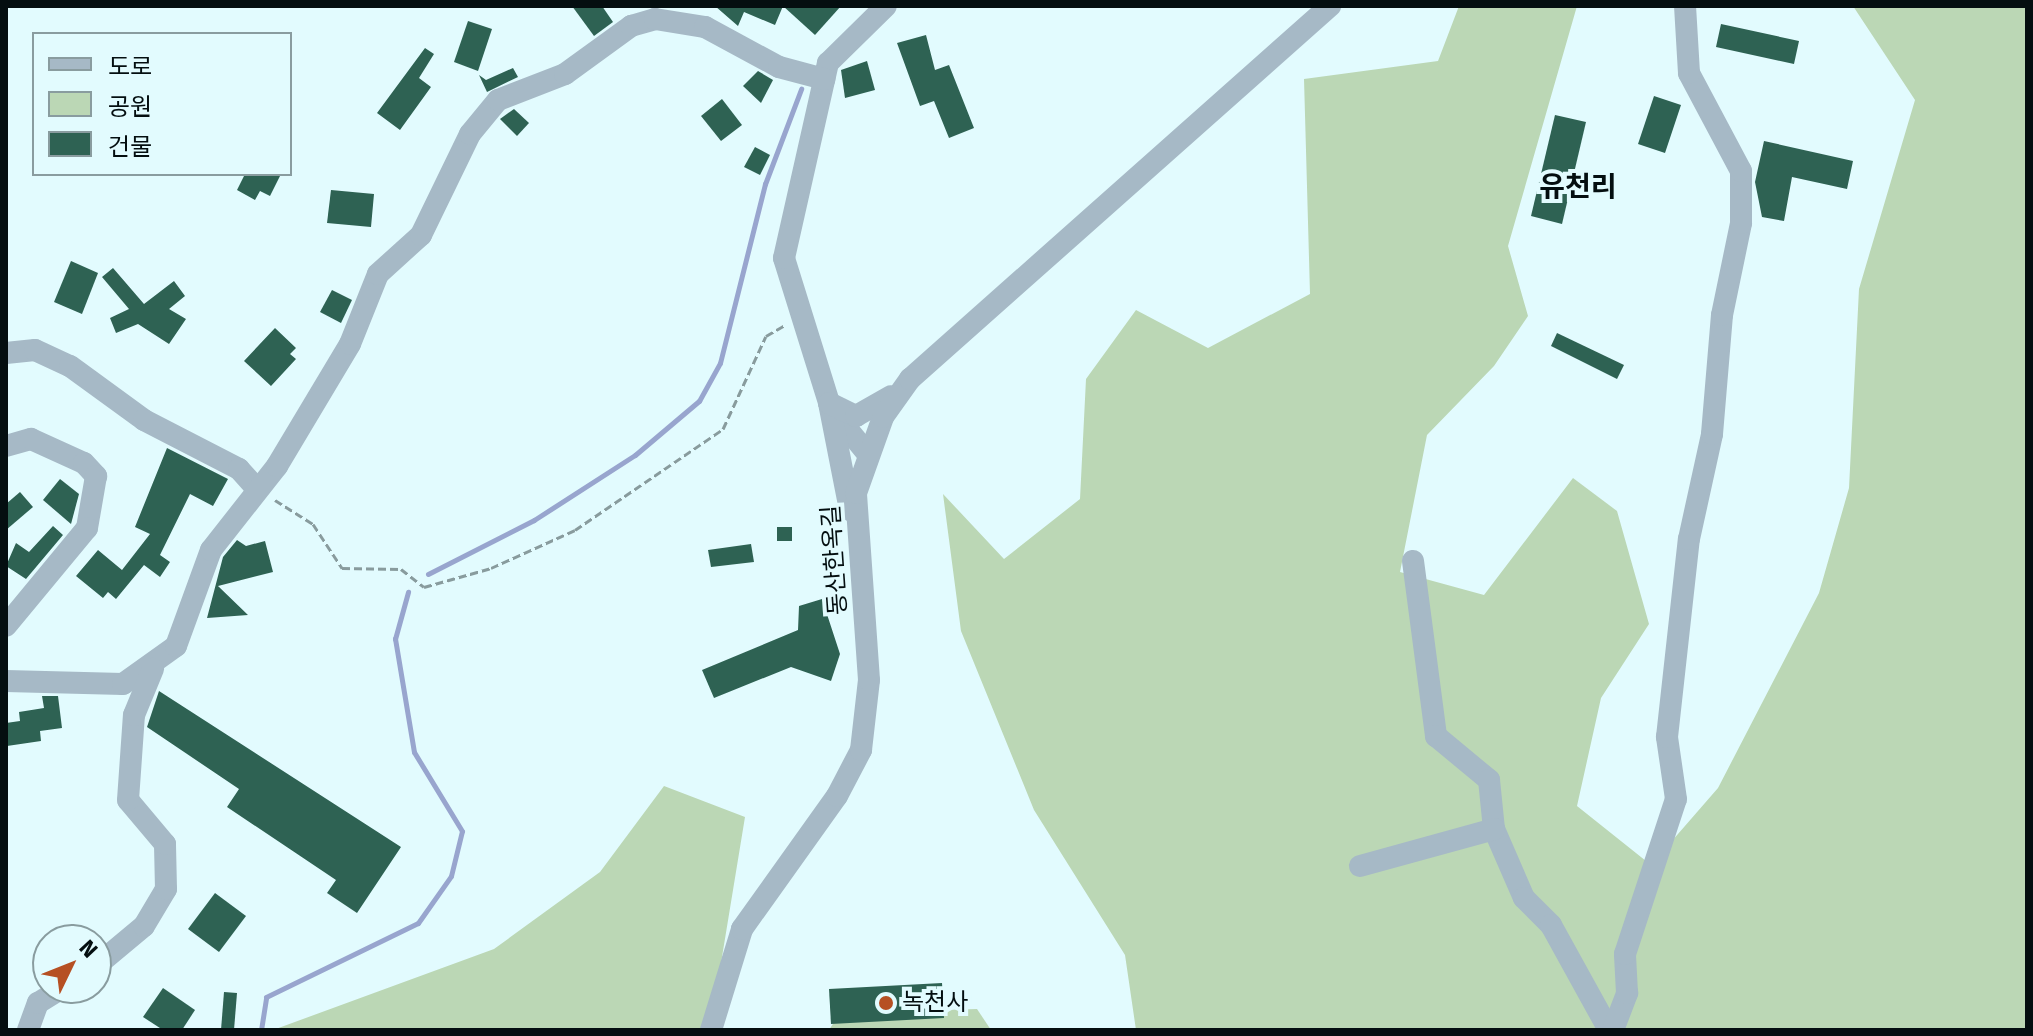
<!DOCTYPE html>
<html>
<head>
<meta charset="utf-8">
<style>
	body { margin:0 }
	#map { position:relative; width:2033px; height:1036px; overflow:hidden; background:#e2fbfe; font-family:"Fira Sans","Noto Sans KR",sans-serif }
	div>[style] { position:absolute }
	.green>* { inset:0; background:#bbd7b5 }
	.stream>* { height:5px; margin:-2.5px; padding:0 2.5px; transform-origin:2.5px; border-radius:2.5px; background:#98a5ce }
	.building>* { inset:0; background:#2e6253 }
	.path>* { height:3px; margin-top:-1.5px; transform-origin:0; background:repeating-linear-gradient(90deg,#889b9d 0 8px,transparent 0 12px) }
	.minor>* { height:22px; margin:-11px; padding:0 11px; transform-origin:11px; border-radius:11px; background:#a6b9c6 }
	.dots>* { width:22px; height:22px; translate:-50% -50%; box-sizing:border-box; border:4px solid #e2fbfe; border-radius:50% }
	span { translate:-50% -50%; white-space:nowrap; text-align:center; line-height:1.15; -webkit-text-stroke:8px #e2fbfe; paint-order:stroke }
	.street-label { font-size:24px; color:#040e10 }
	.poi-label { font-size:24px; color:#040e10 }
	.left { translate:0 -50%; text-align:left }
	.quarter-label { font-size:28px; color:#040e10; font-weight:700 }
	.frame { position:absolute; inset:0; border:8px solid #040e10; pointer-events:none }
	.legend { position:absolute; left:32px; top:32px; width:260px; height:144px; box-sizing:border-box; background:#e2fbfe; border:2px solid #899c9f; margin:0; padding:10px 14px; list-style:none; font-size:24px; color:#040e10 }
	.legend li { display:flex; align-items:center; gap:16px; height:40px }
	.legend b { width:40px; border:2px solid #899c9f }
	.north { position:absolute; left:32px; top:924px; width:80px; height:80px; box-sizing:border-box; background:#e2fbfe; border:2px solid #899c9f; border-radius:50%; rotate:47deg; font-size:22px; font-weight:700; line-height:32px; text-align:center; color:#040e10 }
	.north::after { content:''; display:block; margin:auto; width:28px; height:36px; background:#b65023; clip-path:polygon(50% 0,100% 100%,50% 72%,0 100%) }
</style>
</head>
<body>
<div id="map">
	<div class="green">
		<div style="clip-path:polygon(1459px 6px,1577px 6px,1508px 246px,1528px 316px,1494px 366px,1427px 435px,1400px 572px,1484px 595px,1573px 478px,1617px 511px,1649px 624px,1601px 698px,1577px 806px,1651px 865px,1718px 788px,1819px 593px,1849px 488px,1859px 289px,1915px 100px,1853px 6px,2027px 6px,2027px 1030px,1136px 1030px,1125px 955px,1034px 810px,961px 631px,943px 494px,1004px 559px,1080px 499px,1086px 379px,1136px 310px,1208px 348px,1310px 294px,1304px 79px,1438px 61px)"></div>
		<div style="clip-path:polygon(664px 786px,745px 817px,710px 1030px,273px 1030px,494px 949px,600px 872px)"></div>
		<div style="clip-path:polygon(977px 1009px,991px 1030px,829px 1030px,840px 1013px)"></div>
	</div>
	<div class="stream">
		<div style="left:428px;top:574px;width:119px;rotate:-27deg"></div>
		<div style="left:534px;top:520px;width:120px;rotate:-32.8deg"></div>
		<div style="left:635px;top:455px;width:84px;rotate:-40.2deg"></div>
		<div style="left:699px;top:401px;width:43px;rotate:-61.1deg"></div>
		<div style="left:720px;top:363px;width:185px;rotate:-75.9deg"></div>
		<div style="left:765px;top:184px;width:102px;rotate:-69.2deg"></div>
		<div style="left:261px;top:1030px;width:33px;rotate:-81deg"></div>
		<div style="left:266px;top:997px;width:169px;rotate:-26deg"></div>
		<div style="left:418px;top:923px;width:57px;rotate:-54.9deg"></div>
		<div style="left:451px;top:876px;width:46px;rotate:-76.3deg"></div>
		<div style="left:462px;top:831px;width:92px;rotate:-121.3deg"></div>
		<div style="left:414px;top:752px;width:115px;rotate:-99.5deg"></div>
		<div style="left:395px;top:639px;width:49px;rotate:-74.5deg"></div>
	</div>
	<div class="building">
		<div style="clip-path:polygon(572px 6px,602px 6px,613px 22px,594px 36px)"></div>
		<div style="clip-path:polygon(715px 6px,783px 6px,775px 25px,744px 12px,738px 26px)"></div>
		<div style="clip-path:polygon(783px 6px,841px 6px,815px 35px)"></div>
		<div style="clip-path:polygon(468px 21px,492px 29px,478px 71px,454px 62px)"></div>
		<div style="clip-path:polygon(1721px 24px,1799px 41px,1794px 64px,1716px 47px)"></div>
		<div style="clip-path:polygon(926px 35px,935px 70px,949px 65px,974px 128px,949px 138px,934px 101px,920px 106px,897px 43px)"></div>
		<div style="clip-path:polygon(425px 48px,434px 54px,419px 78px,431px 87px,400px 130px,377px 113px)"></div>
		<div style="clip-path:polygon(867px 61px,875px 90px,845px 98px,841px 70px)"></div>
		<div style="clip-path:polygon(513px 68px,518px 77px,487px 92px,479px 75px,486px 80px)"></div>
		<div style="clip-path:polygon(758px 71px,773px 80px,761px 103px,743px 86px)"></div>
		<div style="clip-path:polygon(1654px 96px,1681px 105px,1665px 153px,1638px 144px)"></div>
		<div style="clip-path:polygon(722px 99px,742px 125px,721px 141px,701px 116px)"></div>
		<div style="clip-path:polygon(514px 109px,529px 123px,517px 136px,500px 119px)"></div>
		<div style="clip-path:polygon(1555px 115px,1586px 122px,1562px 224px,1531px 216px)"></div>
		<div style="clip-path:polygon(1764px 141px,1853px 161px,1847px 189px,1792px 177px,1784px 221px,1762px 217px,1755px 182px)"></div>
		<div style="clip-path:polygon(755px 147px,770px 155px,760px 175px,744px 167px)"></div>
		<div style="clip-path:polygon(245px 174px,281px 174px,270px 196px,260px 191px,255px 200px,237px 190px)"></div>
		<div style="clip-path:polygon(331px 190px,374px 194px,371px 227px,327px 223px)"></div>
		<div style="clip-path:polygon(71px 261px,98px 273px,82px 314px,54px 302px)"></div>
		<div style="clip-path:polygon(113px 268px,144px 304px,174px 281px,185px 296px,169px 309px,186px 319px,169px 344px,138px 324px,116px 333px,110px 318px,129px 309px,102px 277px)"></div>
		<div style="clip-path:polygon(332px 290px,352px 300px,341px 323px,320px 312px)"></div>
		<div style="clip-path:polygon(275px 328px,296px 348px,290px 354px,296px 359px,271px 386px,244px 361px)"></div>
		<div style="clip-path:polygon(1557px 333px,1624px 365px,1617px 379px,1551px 346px)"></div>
		<div style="clip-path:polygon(167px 448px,228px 479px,213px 506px,190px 494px,160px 555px,170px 562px,160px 577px,144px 565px,116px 599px,108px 592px,103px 598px,76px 576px,98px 550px,122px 570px,150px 534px,135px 527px)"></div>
		<div style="clip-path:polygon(60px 479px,79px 494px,71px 524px,43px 500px)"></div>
		<div style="clip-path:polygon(20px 492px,33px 507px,6px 530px,6px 504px)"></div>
		<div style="clip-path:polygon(53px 526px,63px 535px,26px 579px,6px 566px,16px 543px,29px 552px)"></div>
		<div style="clip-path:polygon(777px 527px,792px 527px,792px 541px,777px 541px)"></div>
		<div style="clip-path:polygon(237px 540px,246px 546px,265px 541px,273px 572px,218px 586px,248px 615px,207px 618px,223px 557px)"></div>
		<div style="clip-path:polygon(751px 544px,754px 562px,711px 567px,708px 550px)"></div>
		<div style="clip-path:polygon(822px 599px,840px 654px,831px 681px,791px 667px,714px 698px,702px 670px,798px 630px,799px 606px)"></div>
		<div style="clip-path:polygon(159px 691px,401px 847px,357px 913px,327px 893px,336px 880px,227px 807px,239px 789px,147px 727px)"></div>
		<div style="clip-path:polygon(42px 696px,58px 696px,62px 728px,40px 731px,41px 741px,7px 746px,6px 723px,20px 721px,19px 712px,44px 708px)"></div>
		<div style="clip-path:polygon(215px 893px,246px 916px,219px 952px,188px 929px)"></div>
		<div style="clip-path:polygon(942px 983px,944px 1018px,831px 1024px,829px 989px)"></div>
		<div style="clip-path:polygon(163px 988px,195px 1010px,182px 1030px,163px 1030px,143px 1017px)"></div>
		<div style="clip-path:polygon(224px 992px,237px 993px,234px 1030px,221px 1030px)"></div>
	</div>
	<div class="path">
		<div style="left:275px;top:500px;width:45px;rotate:32.3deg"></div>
		<div style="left:313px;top:524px;width:53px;rotate:56.6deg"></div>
		<div style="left:342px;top:568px;width:59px;rotate:1deg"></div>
		<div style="left:401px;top:569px;width:29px;rotate:38deg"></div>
		<div style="left:424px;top:587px;width:70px;rotate:-15.8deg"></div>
		<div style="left:491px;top:568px;width:92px;rotate:-24.3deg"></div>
		<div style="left:575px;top:530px;width:179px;rotate:-34.3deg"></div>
		<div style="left:723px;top:429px;width:102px;rotate:-65.2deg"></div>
		<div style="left:766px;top:336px;width:22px;rotate:-30deg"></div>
	</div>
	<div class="minor">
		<div style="left:6px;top:353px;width:29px;rotate:-6deg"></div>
		<div style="left:35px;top:350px;width:38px;rotate:25deg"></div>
		<div style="left:70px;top:366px;width:92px;rotate:36.1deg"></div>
		<div style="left:144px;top:420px;width:107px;rotate:27.3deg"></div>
		<div style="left:239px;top:469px;width:27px;rotate:48deg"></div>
		<div style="left:6px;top:446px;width:26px;rotate:-16deg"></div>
		<div style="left:31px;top:439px;width:58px;rotate:24.4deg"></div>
		<div style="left:84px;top:463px;width:18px;rotate:47deg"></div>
		<div style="left:96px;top:476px;width:53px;rotate:99.8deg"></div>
		<div style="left:87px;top:528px;width:127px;rotate:129.6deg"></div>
		<div style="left:867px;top:453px;width:57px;rotate:-129.3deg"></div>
		<div style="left:831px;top:409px;width:158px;rotate:-107.3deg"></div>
		<div style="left:784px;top:258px;width:200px;rotate:-77.3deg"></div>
		<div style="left:828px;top:63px;width:81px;rotate:-44.5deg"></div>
		<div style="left:850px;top:510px;width:109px;rotate:-101.1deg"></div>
		<div style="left:829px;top:403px;width:30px;rotate:26deg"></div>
		<div style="left:856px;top:416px;width:40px;rotate:-29.7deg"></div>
		<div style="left:1413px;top:561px;width:177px;rotate:82.5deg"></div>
		<div style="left:1436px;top:736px;width:69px;rotate:39.7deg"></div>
		<div style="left:1489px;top:780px;width:49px;rotate:84.2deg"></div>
		<div style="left:1494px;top:829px;width:75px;rotate:66.5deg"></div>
		<div style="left:1524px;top:898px;width:38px;rotate:45deg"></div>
		<div style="left:1551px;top:925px;width:120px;rotate:61.1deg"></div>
		<div style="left:6px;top:681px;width:117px;rotate:1.5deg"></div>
		<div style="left:123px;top:684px;width:65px;rotate:-35.6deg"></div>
		<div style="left:176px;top:646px;width:102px;rotate:-70deg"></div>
		<div style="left:211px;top:550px;width:107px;rotate:-51.8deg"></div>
		<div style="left:277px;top:466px;width:142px;rotate:-59.1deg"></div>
		<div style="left:350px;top:344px;width:75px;rotate:-68.2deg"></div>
		<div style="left:378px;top:274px;width:58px;rotate:-42.2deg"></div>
		<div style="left:421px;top:235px;width:112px;rotate:-64.1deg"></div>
		<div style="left:470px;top:134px;width:44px;rotate:-50.5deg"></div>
		<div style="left:498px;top:100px;width:72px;rotate:-21.2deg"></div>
		<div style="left:565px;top:74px;width:82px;rotate:-36deg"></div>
		<div style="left:631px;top:26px;width:25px;rotate:-16deg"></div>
		<div style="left:655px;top:19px;width:51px;rotate:9.1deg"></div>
		<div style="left:705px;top:27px;width:84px;rotate:28.4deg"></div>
		<div style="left:779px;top:67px;width:47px;rotate:14.9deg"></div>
		<div style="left:1360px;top:866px;width:139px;rotate:-15.4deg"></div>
		<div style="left:96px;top:966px;width:62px;rotate:-39.8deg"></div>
		<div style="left:144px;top:926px;width:43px;rotate:-59.3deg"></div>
		<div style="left:166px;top:889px;width:45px;rotate:-91.3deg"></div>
		<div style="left:165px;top:844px;width:57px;rotate:-130.1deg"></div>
		<div style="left:128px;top:800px;width:85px;rotate:-86deg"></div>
		<div style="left:134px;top:715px;width:50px;rotate:-67.6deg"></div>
		<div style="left:28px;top:1030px;width:29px;rotate:-70deg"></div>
		<div style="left:38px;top:1003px;width:28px;rotate:-32deg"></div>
		<div style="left:711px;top:1030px;width:106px;rotate:-72.9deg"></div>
		<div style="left:742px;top:929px;width:163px;rotate:-54.5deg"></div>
		<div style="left:837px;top:796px;width:52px;rotate:-62.4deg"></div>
		<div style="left:861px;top:750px;width:70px;rotate:-83.5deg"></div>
		<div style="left:869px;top:680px;width:187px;rotate:-94deg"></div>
		<div style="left:856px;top:493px;width:81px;rotate:-70.4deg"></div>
		<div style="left:883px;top:417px;width:47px;rotate:-54.6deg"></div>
		<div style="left:910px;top:379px;width:562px;rotate:-41.61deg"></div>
		<div style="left:1613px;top:1030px;width:40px;rotate:-69deg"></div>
		<div style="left:1627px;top:993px;width:39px;rotate:-93deg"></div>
		<div style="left:1625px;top:954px;width:163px;rotate:-71.8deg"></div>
		<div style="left:1676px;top:799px;width:63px;rotate:-98.3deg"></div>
		<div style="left:1667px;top:737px;width:199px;rotate:-83.7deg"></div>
		<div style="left:1689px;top:539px;width:107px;rotate:-77.6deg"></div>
		<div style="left:1712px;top:434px;width:119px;rotate:-85.2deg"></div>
		<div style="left:1722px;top:315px;width:94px;rotate:-78.3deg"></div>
		<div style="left:1741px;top:223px;width:52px;rotate:-90deg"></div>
		<div style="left:1741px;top:171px;width:111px;rotate:-118deg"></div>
		<div style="left:1689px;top:73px;width:67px;rotate:-93.4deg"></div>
	</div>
	<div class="dots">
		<div style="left:886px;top:1003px;background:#b65023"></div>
	</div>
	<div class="street-label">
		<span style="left:835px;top:560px;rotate:-94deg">동산한옥길</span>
	</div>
	<div class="poi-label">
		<span class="left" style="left:902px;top:1003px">녹천사</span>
	</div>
	<div class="quarter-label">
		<span style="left:1578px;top:187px">유천리</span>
	</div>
	<div class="frame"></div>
	<ul class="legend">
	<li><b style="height:10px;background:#a6b9c6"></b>도로</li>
	<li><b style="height:22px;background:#bbd7b5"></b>공원</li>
	<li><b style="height:22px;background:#2e6253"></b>건물</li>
	</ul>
	<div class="north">N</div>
</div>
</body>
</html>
